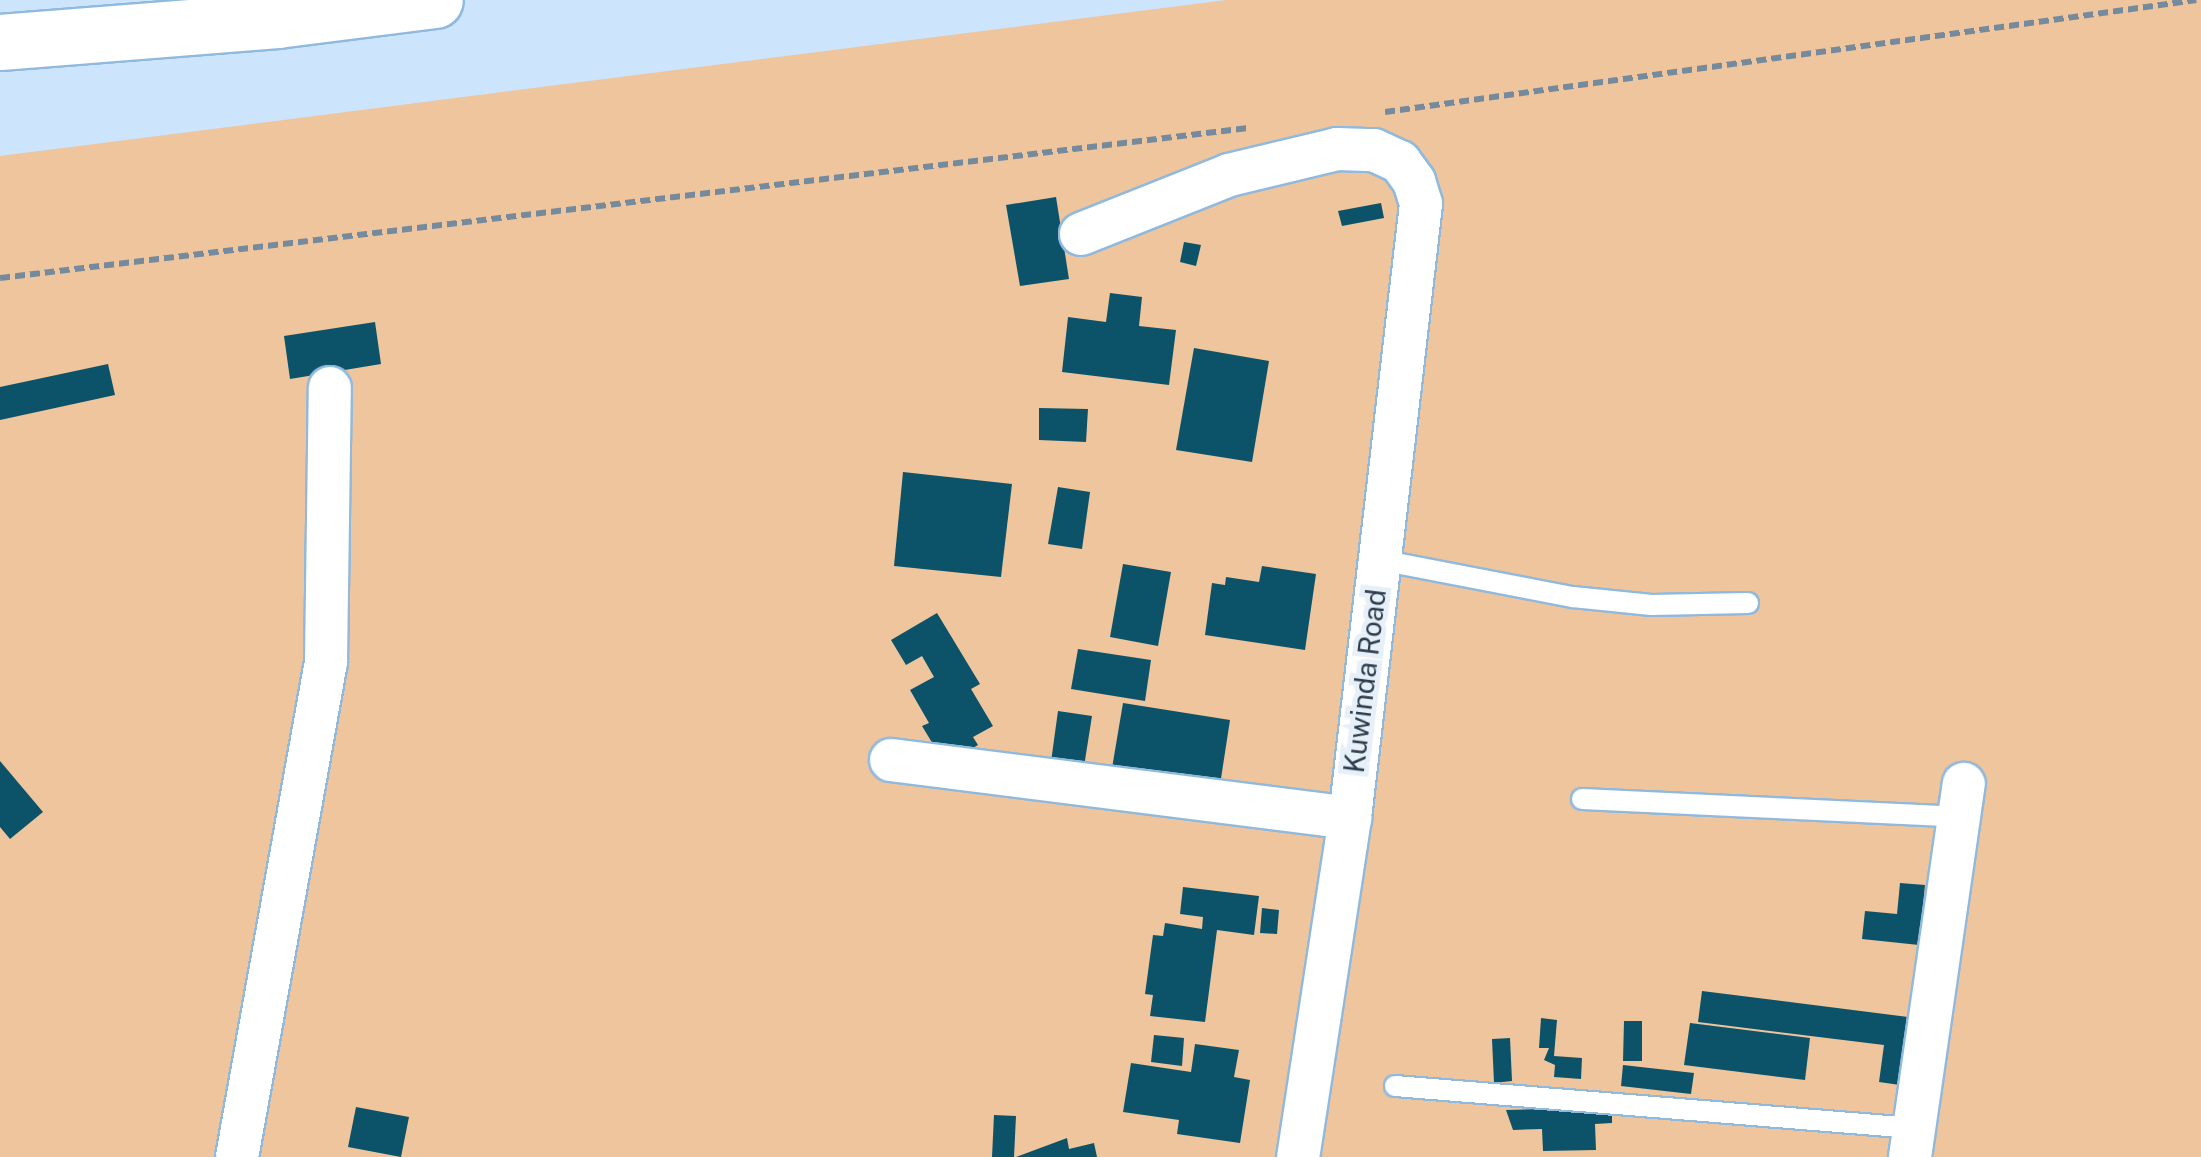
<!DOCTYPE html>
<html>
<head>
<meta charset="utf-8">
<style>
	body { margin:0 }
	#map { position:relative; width:2201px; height:1157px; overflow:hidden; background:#cce5fc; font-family:"Public Sans",sans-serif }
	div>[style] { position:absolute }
	.green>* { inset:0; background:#eec59c }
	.building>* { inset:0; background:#0c536a }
	.path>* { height:6px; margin-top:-3px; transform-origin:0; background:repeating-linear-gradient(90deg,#768a9d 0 10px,transparent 0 15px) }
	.roads { filter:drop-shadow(2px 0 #90b9de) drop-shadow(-2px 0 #90b9de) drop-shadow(0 2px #90b9de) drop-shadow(0 -2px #90b9de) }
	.lane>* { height:20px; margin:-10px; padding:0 10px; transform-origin:10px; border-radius:10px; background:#fff }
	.street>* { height:42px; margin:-21px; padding:0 21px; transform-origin:21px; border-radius:21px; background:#fff }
	.highway>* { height:55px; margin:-27.5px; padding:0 27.5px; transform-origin:27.5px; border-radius:27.5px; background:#fff }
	span { translate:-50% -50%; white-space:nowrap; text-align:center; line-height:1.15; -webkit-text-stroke:10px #e7f0f8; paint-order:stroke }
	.street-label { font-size:28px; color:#2c3d4d }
</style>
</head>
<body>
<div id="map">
	<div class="green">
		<div style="clip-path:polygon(1226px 0,2201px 0,2201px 1157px,0 1157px,0 156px)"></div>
	</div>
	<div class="building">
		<div style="clip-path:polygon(1056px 197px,1069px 279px,1020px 286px,1006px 205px)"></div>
		<div style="clip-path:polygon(1381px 203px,1384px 218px,1342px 226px,1338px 211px)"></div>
		<div style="clip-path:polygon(1184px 242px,1201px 245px,1196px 266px,1180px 262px)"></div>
		<div style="clip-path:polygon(1110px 293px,1142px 297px,1139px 326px,1176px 330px,1169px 385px,1062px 372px,1068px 317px,1106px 322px)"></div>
		<div style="clip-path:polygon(375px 322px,381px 364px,290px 379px,284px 336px)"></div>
		<div style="clip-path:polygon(1194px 348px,1269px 361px,1252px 462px,1176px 450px)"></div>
		<div style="clip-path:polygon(108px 364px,115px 395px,0 420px,0 387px)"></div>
		<div style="clip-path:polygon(1039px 408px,1088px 409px,1086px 442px,1039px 440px)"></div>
		<div style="clip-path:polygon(903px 472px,1012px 484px,1001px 577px,894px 566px)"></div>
		<div style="clip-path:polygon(1058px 487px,1090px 492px,1082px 549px,1048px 544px)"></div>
		<div style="clip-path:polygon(1123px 564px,1171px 572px,1158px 646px,1110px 637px)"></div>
		<div style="clip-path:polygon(1262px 566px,1316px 574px,1305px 650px,1205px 635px,1212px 583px,1225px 585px,1226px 577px,1259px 582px)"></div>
		<div style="clip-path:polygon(937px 613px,980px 684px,971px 689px,993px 726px,973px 737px,978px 745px,945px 764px,922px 726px,929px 723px,910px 690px,934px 677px,922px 656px,906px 665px,891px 640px)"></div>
		<div style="clip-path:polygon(1078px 649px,1151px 660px,1145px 701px,1071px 689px)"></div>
		<div style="clip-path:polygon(1123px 703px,1230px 720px,1218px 798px,1110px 780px)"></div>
		<div style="clip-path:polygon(1058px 711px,1092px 716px,1083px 773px,1050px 769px)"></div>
		<div style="clip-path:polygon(0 761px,43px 812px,10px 839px,0 827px)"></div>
		<div style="clip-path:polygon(1900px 883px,1925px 885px,1919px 945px,1862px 939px,1865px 911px,1897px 914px)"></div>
		<div style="clip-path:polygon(1183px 887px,1259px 896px,1254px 935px,1217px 930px,1205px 1022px,1150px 1016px,1153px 995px,1145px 994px,1153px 935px,1163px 936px,1165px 923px,1202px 929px,1203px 917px,1180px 914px)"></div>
		<div style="clip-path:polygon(1262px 908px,1279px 910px,1277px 934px,1260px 933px)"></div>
		<div style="clip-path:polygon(1702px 991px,1908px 1017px,1900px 1085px,1879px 1082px,1884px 1045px,1698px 1022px)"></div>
		<div style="clip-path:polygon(1541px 1018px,1557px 1020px,1554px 1056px,1582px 1058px,1581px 1079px,1554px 1077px,1555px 1065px,1544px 1060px,1549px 1048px,1539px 1048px)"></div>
		<div style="clip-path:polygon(1624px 1021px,1642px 1021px,1642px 1061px,1623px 1061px)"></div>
		<div style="clip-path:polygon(1690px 1023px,1810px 1038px,1805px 1080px,1684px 1065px)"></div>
		<div style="clip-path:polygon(1154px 1035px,1184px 1038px,1182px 1066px,1151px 1062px)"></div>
		<div style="clip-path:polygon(1510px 1038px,1512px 1081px,1494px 1083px,1492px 1039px)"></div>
		<div style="clip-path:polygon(1195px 1044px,1239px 1050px,1234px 1077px,1250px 1080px,1240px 1143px,1177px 1134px,1179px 1120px,1123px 1112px,1131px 1063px,1191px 1072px)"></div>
		<div style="clip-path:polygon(1623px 1065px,1694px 1073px,1691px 1094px,1621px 1086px)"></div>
		<div style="clip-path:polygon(356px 1107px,409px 1117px,401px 1157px,348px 1147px)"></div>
		<div style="clip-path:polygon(1612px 1107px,1612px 1123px,1595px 1124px,1596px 1150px,1543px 1151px,1542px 1129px,1513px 1130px,1506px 1110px)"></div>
		<div style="clip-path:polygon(994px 1115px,1016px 1116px,1014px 1157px,992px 1157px)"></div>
		<div style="clip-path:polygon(1067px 1138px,1069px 1149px,1094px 1143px,1097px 1157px,1016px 1157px)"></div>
	</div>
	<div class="path">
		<div style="left:1385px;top:112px;width:819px;rotate:-7.86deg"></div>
		<div style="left:0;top:278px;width:1257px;rotate:-6.85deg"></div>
	</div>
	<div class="roads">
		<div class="lane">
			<div style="left:1380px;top:560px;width:197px;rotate:10.9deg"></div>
			<div style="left:1573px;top:597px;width:79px;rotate:5.8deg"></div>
			<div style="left:1652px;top:605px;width:96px;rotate:-1.2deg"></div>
			<div style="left:1582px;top:799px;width:375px;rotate:2.7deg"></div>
			<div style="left:1395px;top:1086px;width:519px;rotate:4.64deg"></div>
		</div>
		<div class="street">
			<div style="left:1081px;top:234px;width:159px;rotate:-21.7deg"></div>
			<div style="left:1229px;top:175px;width:111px;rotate:-13.5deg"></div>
			<div style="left:1337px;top:149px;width:37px;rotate:2deg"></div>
			<div style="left:1374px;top:150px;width:29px;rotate:25deg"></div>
			<div style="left:1400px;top:162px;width:24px;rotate:54deg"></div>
			<div style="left:1414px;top:181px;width:24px;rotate:73deg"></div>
			<div style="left:1421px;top:204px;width:618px;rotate:96.6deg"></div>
			<div style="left:1350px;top:818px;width:343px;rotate:98.7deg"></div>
			<div style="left:891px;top:760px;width:463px;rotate:7.2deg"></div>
			<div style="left:237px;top:1157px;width:503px;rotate:-79.81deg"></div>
			<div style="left:326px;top:662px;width:274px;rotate:-89.2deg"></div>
			<div style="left:1910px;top:1157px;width:377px;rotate:-81.8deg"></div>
		</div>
		<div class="highway">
			<div style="left:0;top:42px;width:278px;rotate:-4.5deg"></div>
			<div style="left:277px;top:20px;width:159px;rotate:-7.2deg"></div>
		</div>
	</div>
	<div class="street-label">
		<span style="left:1365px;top:681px;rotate:-83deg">Kuwinda Road</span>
	</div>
</div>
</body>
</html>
